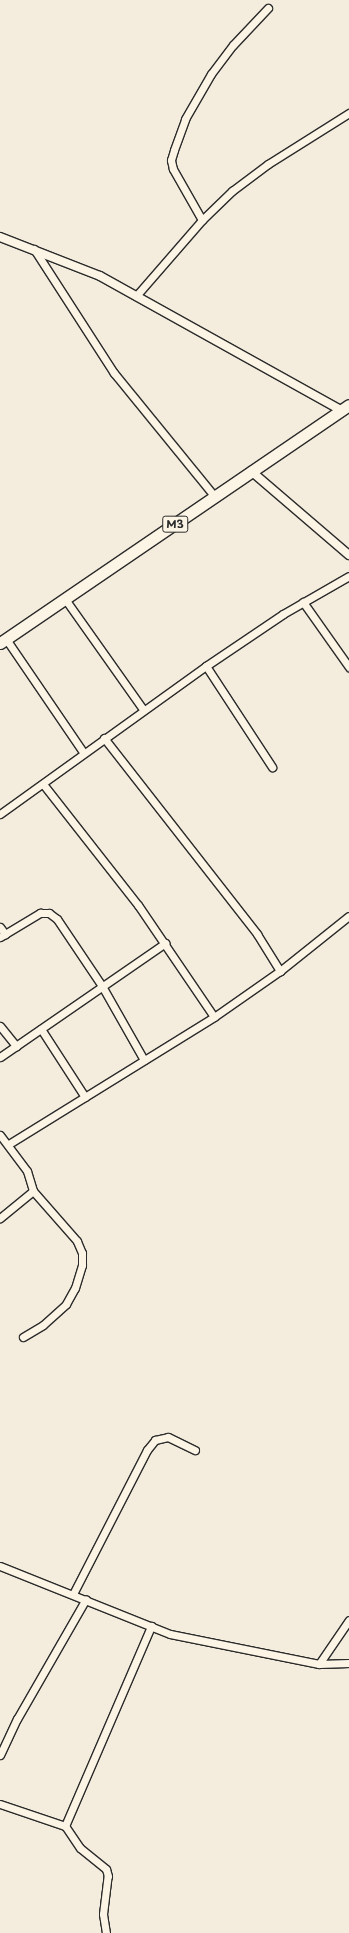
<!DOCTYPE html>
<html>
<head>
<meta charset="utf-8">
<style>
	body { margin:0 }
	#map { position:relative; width:349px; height:1933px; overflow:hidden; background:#f4edde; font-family:"Playpen Sans",sans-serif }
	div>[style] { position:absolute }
	.roads { filter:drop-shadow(1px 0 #2b2b2b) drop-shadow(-1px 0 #2b2b2b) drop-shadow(0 1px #2b2b2b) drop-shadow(0 -1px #2b2b2b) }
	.minor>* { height:7px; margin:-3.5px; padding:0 3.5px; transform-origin:3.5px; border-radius:3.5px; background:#fcf5e5 }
	.tertiary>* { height:8px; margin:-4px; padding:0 4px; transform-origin:4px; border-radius:4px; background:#fcf5e5 }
	.primary>* { height:11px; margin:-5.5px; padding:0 5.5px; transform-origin:5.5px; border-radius:5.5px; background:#fcf5e5 }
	span { translate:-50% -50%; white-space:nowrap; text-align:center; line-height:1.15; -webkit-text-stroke:3px #fcf5e5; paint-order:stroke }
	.shield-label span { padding:1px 3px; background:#fcf5e5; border:1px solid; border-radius:3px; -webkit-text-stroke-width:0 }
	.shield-label { font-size:11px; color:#2b2b2b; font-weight:700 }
</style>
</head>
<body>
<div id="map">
	<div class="roads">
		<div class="minor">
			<div style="left:202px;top:220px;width:59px;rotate:-119.6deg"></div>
			<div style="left:173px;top:169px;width:9px;rotate:-103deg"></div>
			<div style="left:171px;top:160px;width:10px;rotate:-73deg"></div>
			<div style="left:174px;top:150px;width:33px;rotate:-70deg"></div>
			<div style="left:185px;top:119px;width:52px;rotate:-60deg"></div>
			<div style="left:211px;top:74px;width:36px;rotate:-53deg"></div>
			<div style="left:233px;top:45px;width:51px;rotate:-46.6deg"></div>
			<div style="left:34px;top:249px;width:148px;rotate:57.2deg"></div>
			<div style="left:114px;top:373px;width:160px;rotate:50.8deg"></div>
			<div style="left:136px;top:296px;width:101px;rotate:-49deg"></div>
			<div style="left:202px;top:220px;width:42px;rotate:-44deg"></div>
			<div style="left:232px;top:191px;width:45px;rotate:-36.9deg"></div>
			<div style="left:268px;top:164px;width:96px;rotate:-32.2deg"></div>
			<div style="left:65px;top:599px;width:135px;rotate:54.7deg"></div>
			<div style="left:303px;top:602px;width:80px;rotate:54.7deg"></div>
			<div style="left:6px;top:639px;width:137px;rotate:55.7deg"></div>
			<div style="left:206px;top:666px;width:121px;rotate:56.8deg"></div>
			<div style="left:104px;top:738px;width:249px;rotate:52deg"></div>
			<div style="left:257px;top:934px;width:44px;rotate:58.1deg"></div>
			<div style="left:43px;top:784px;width:154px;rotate:51.9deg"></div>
			<div style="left:138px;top:905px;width:135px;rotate:55.8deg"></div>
			<div style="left:0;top:814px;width:254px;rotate:-35.7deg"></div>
			<div style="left:206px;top:666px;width:93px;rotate:-34deg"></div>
			<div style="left:283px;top:614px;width:76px;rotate:-29.9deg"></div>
			<div style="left:0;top:927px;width:9px;rotate:54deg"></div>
			<div style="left:0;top:937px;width:47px;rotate:-31deg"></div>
			<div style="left:40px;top:913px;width:9px"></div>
			<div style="left:49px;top:913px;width:10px;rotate:37deg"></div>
			<div style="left:57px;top:919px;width:81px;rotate:56.1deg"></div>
			<div style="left:102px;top:986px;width:85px;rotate:60.4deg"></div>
			<div style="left:0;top:1026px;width:26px;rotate:51deg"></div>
			<div style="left:41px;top:1029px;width:81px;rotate:57.1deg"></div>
			<div style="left:0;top:1057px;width:201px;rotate:-34.6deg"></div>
			<div style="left:0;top:1135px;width:45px;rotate:53.1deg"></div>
			<div style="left:27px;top:1171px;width:21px;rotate:73deg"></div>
			<div style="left:33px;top:1191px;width:43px;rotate:140.7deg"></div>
			<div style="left:9px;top:1144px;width:241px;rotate:-31.8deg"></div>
			<div style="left:214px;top:1017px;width:80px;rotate:-34.9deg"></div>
			<div style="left:280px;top:971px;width:88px;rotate:-38.6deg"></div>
			<div style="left:23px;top:1337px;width:23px;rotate:-31deg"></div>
			<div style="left:43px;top:1325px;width:31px;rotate:-42deg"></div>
			<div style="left:66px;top:1304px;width:18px;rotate:-61deg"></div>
			<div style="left:75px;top:1288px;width:24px;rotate:-73deg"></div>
			<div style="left:82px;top:1265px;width:12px;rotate:-90deg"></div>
			<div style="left:82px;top:1253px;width:13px;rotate:-113deg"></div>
			<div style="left:77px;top:1241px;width:67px;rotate:-131.3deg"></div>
			<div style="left:0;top:1566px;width:183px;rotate:21.8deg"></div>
			<div style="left:170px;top:1634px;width:152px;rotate:11.4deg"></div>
			<div style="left:319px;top:1664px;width:30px;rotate:-2deg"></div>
			<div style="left:73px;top:1594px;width:162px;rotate:-62.8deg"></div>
			<div style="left:147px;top:1450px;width:13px;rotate:-51deg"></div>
			<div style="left:155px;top:1440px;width:13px;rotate:-13deg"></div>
			<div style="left:168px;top:1437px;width:30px;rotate:26deg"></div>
			<div style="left:319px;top:1664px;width:53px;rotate:-55.7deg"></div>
			<div style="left:0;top:1755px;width:40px;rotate:-65deg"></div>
			<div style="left:17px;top:1719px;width:138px;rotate:-60.1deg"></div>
			<div style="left:0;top:1804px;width:69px;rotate:18.7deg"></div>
			<div style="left:106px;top:1933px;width:19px;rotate:-99deg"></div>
			<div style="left:103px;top:1914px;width:38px;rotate:-83deg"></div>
			<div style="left:108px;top:1876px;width:7px;rotate:-106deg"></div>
			<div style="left:106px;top:1869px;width:33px;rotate:-141deg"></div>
			<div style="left:80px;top:1848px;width:27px;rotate:-124deg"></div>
			<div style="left:65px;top:1826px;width:218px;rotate:-66.7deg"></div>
		</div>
		<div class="tertiary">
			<div style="left:0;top:237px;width:107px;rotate:21.3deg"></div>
			<div style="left:100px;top:276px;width:276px;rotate:29.1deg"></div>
			<div style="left:251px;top:471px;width:129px;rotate:40.6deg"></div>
		</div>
		<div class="primary">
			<div style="left:0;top:643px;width:422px;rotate:-34.3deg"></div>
		</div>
	</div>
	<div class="shield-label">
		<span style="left:175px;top:524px">M3</span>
	</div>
</div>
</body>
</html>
